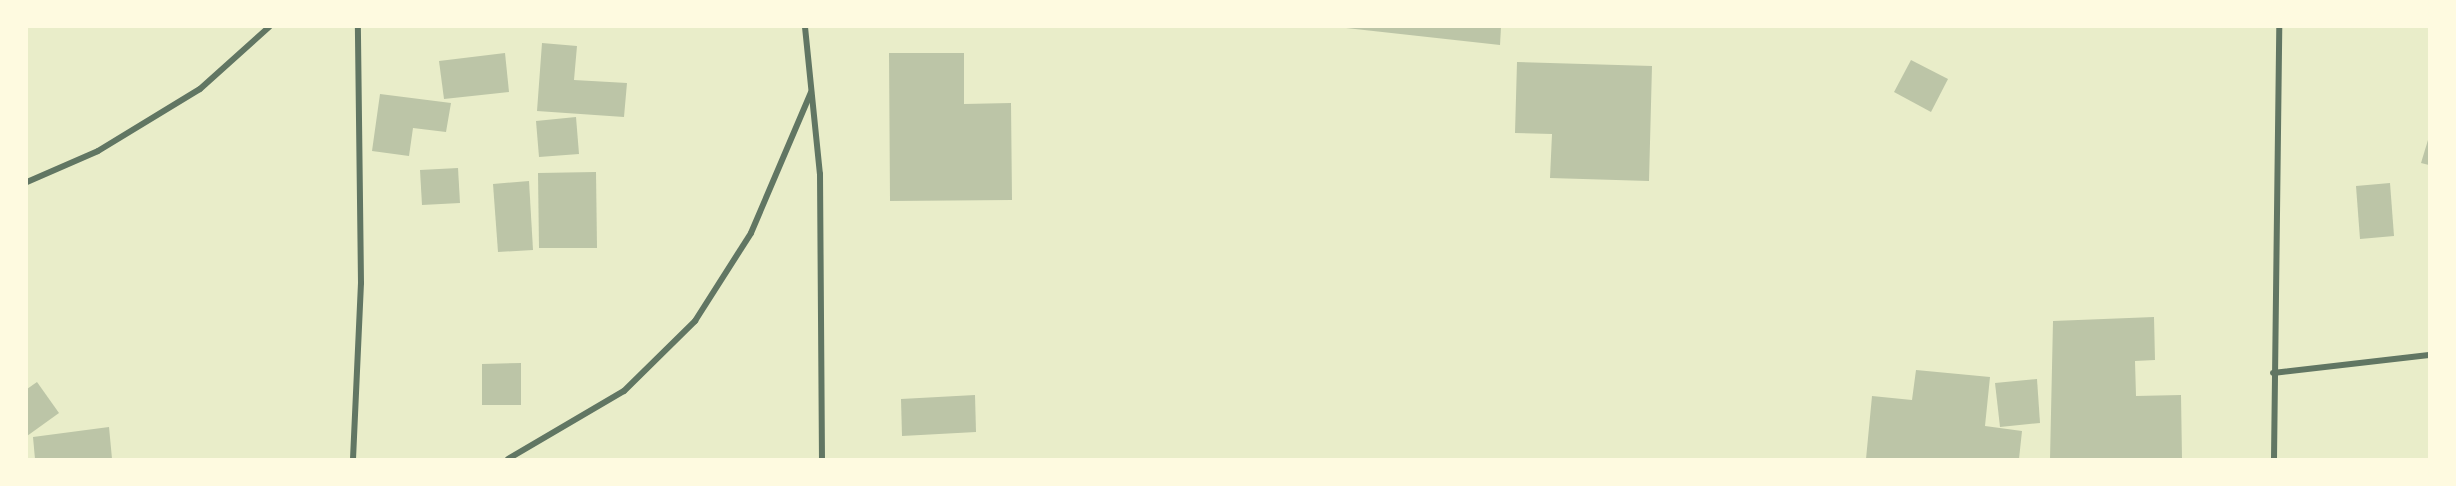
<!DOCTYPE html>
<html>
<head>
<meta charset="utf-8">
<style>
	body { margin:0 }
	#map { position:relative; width:2456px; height:486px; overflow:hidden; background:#e9edc9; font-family:Inter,sans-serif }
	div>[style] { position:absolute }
	.building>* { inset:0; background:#bcc5a7 }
	.minor>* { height:6px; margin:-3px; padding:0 3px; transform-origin:3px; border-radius:3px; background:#617663 }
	span { translate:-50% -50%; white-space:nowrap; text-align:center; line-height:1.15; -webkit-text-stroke:4.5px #fefae0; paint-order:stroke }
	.frame { position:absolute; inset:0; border:28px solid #fefae0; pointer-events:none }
</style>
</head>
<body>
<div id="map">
	<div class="building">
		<div style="clip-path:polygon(1337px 27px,1501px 27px,1500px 45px)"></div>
		<div style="clip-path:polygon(542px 43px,577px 46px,574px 80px,627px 83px,624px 117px,537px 111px)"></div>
		<div style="clip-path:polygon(505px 53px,509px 92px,444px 99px,439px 61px)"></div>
		<div style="clip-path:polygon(889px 53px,964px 53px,964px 104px,1011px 103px,1012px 200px,890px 201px)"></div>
		<div style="clip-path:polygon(1911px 60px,1948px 79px,1931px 112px,1894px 92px)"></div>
		<div style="clip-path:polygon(1517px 62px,1652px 66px,1649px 181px,1550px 178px,1552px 134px,1515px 133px)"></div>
		<div style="clip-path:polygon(380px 94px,451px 103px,446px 132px,413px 128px,409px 156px,372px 151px)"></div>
		<div style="clip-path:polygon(576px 117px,579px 154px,539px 157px,536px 121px)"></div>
		<div style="clip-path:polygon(2428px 140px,2429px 140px,2429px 165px,2421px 163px)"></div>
		<div style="clip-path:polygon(458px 168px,460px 203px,422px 205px,420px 170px)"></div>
		<div style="clip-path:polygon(596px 172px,597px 248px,539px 248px,538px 173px)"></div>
		<div style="clip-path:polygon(529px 181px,533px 250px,498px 252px,493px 184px)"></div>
		<div style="clip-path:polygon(2390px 183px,2394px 236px,2360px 239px,2356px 186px)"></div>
		<div style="clip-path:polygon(2154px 317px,2155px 360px,2135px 361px,2136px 396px,2181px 395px,2182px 459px,2050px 459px,2053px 321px)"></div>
		<div style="clip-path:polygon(521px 363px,521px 405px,482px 405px,482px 364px)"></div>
		<div style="clip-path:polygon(1916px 370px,1990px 377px,1985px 426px,2022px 431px,2019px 459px,1866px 459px,1872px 396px,1912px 400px)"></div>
		<div style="clip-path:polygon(2037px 379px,2040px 423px,2000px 427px,1995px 383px)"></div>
		<div style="clip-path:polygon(37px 382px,59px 413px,27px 436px,27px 389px)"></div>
		<div style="clip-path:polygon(975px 395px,976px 432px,902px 436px,901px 399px)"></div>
		<div style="clip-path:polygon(109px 427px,112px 459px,35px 459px,33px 437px)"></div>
	</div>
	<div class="minor">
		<div style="left:805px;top:27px;width:148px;rotate:84.2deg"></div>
		<div style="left:820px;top:174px;width:285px;rotate:89.6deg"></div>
		<div style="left:27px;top:182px;width:77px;rotate:-23.6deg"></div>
		<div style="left:98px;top:151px;width:119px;rotate:-31.3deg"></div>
		<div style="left:200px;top:89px;width:93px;rotate:-41.9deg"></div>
		<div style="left:2273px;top:373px;width:157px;rotate:-6.6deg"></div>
		<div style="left:353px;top:459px;width:176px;rotate:-87.4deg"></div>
		<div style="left:361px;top:283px;width:256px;rotate:-90.7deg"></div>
		<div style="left:508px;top:459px;width:134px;rotate:-30.4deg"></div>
		<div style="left:624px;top:391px;width:100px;rotate:-44.6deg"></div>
		<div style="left:695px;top:321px;width:104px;rotate:-57.5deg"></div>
		<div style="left:751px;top:233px;width:153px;rotate:-66.9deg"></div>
		<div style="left:2274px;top:459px;width:432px;rotate:-89.3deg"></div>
	</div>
	<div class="frame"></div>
</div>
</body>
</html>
